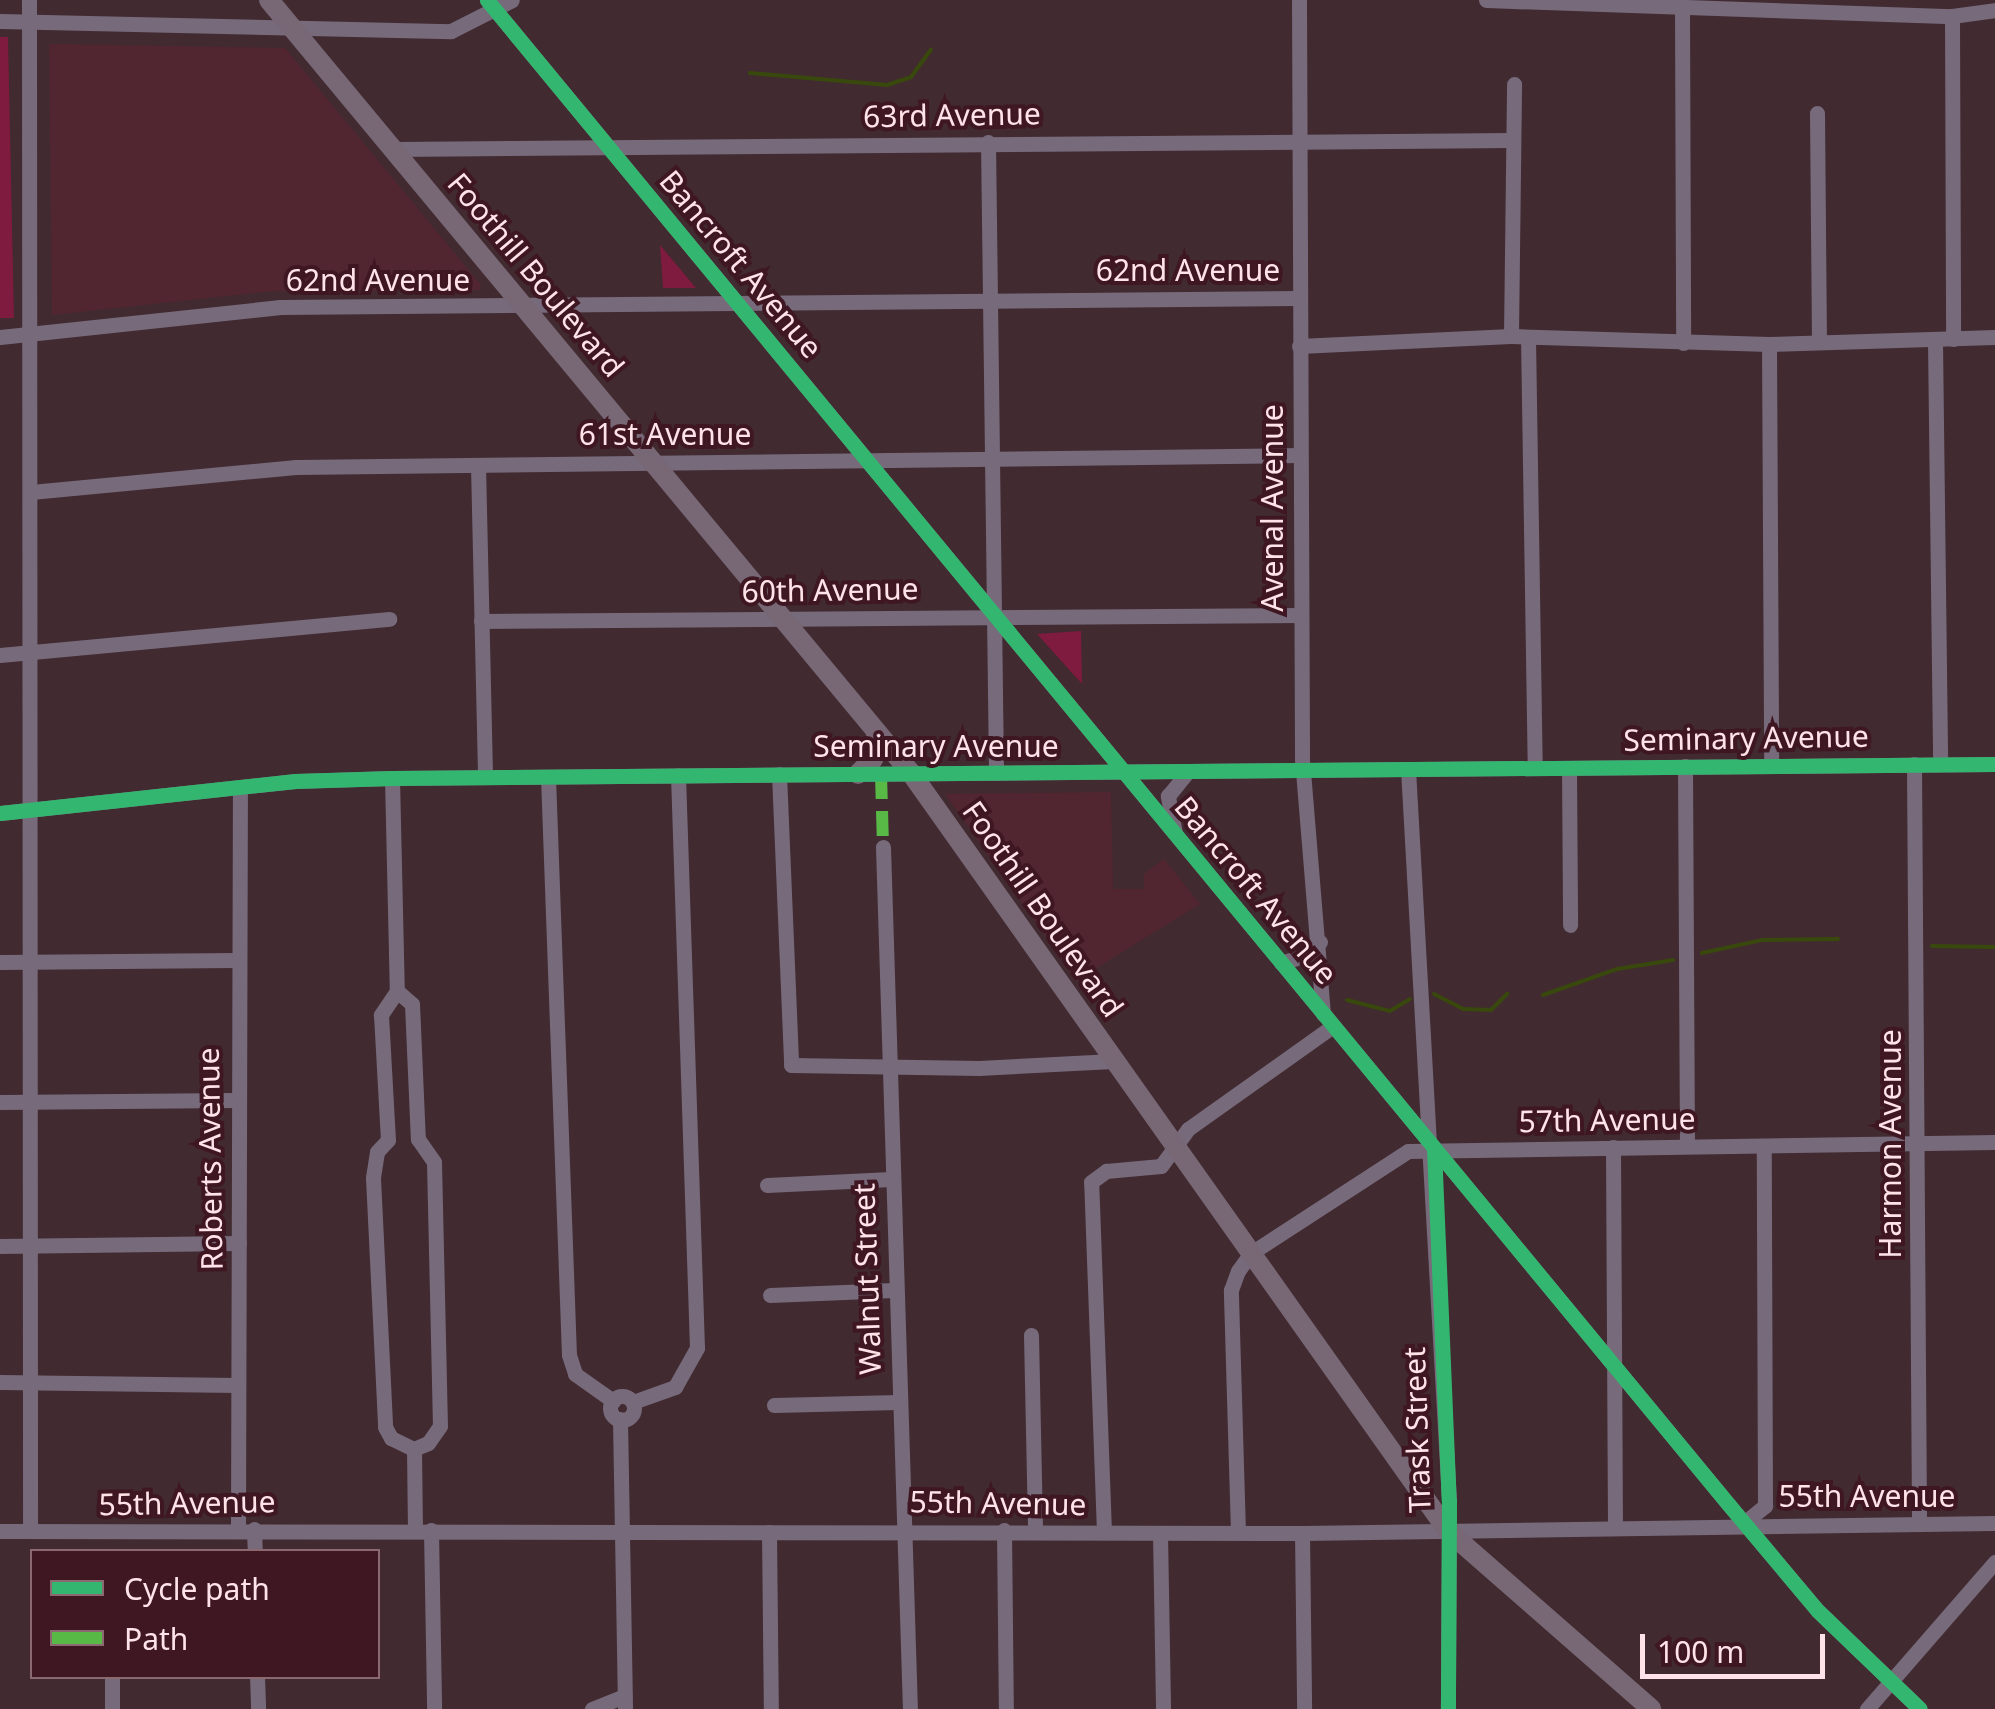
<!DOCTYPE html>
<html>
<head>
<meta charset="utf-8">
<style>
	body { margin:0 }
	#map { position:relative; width:1995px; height:1709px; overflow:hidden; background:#412a30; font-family:"Noto Sans",sans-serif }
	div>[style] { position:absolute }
	.built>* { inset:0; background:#522631 }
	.green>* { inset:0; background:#7e1b3e }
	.stream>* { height:4px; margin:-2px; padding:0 2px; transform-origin:2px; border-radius:2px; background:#39480c }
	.minor>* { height:15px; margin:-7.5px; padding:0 7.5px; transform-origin:7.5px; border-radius:7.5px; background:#776a7b }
	.minor>.ring { margin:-7.5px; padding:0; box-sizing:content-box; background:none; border:15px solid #776a7b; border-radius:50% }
	.major>* { height:20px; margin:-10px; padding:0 10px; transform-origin:10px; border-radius:10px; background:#786876 }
	.quiet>* { height:12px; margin-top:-6px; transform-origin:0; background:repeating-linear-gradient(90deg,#58b947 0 25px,transparent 0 37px) }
	.cycleway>* { height:15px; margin:-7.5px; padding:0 7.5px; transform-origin:7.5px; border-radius:7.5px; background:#33b770 }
	span { translate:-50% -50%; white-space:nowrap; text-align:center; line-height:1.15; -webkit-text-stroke:8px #3f1722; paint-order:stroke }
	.street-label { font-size:30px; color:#ffe3e8 }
	.legend { position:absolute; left:30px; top:1549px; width:350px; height:130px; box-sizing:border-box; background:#3f1722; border:2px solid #8c6971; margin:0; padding:12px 18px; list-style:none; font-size:30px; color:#ffe3e8 }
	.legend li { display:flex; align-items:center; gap:20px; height:50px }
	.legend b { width:50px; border:2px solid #8c6971 }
	.scale { position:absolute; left:1640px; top:1634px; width:185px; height:45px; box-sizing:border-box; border:5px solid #ffe3e8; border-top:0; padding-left:12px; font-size:30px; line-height:35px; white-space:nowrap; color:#ffe3e8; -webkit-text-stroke:8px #3f1722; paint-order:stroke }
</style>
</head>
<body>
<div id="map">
	<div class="built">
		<div style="clip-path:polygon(49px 44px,285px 48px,481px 285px,479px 290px,273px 291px,52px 315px)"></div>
		<div style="clip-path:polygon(1111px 792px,1113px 889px,1144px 889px,1144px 874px,1164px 859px,1200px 904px,1077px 980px,945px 794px)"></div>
	</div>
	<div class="green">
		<div style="clip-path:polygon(0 37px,8px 37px,14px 318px,0 318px)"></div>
		<div style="clip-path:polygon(660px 245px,696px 288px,663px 288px)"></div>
		<div style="clip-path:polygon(1081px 631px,1082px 684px,1037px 634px)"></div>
	</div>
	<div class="stream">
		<div style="left:750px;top:73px;width:138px;rotate:5deg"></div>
		<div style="left:887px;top:85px;width:25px;rotate:-18deg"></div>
		<div style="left:911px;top:77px;width:34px;rotate:-54deg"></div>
		<div style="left:1932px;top:946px;width:63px;rotate:0.9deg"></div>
		<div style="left:1702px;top:953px;width:61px;rotate:-12.2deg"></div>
		<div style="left:1762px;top:940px;width:76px;rotate:-0.8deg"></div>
		<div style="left:1434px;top:994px;width:34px;rotate:27deg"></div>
		<div style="left:1464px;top:1009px;width:27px;rotate:2deg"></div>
		<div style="left:1491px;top:1010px;width:23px;rotate:-45deg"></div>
		<div style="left:1543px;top:995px;width:78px;rotate:-19.4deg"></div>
		<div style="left:1617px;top:969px;width:57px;rotate:-9.1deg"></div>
		<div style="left:1347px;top:1000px;width:44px;rotate:14.3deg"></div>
		<div style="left:1390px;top:1011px;width:23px;rotate:-31deg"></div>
	</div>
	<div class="minor">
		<div style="left:29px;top:0;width:1531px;rotate:89.96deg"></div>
		<div style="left:487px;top:0;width:1951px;rotate:50.47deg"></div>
		<div style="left:1729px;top:1505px;width:138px;rotate:50deg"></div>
		<div style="left:1818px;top:1611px;width:141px;rotate:43.9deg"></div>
		<div style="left:1299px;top:0;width:759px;rotate:89.77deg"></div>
		<div style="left:1302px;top:759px;width:256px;rotate:85.3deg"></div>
		<div style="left:1486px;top:0;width:466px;rotate:2deg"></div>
		<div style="left:1952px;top:16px;width:43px;rotate:-7.9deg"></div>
		<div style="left:1682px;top:6px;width:337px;rotate:89.8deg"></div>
		<div style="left:1952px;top:16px;width:323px;rotate:89.8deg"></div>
		<div style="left:0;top:21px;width:451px;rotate:1.3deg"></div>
		<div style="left:451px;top:31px;width:68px;rotate:-26.9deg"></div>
		<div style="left:1817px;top:113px;width:225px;rotate:89.5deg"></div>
		<div style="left:988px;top:142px;width:631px;rotate:89.27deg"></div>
		<div style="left:393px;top:149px;width:1119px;rotate:-0.46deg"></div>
		<div style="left:1511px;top:336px;width:252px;rotate:-89.3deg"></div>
		<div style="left:0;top:337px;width:282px;rotate:-6.1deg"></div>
		<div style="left:280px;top:307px;width:1018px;rotate:-0.51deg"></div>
		<div style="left:1528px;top:337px;width:431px;rotate:89.1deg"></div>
		<div style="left:1935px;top:341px;width:423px;rotate:89.3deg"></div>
		<div style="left:1769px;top:344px;width:422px;rotate:89.7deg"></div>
		<div style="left:1299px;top:346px;width:212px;rotate:-2.7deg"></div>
		<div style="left:1511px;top:336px;width:258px;rotate:1.8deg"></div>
		<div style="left:1769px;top:344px;width:226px;rotate:-1.8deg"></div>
		<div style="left:478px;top:465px;width:312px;rotate:88.7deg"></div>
		<div style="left:31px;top:492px;width:266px;rotate:-5.4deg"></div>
		<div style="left:296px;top:467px;width:1004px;rotate:-0.68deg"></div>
		<div style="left:481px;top:621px;width:819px;rotate:-0.42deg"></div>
		<div style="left:0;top:655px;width:391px;rotate:-5.3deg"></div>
		<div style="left:1914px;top:764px;width:760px;rotate:89.62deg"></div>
		<div style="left:1685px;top:766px;width:380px;rotate:89.7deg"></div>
		<div style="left:1569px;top:768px;width:157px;rotate:89.6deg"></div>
		<div style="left:1408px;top:769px;width:733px;rotate:86.79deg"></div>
		<div style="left:1449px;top:1501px;width:208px;rotate:90.3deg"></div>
		<div style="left:779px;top:774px;width:291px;rotate:87.6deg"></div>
		<div style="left:791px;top:1065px;width:188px;rotate:0.9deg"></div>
		<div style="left:979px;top:1068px;width:134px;rotate:-3deg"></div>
		<div style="left:548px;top:777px;width:578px;rotate:87.92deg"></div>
		<div style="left:569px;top:1355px;width:20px;rotate:72deg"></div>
		<div style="left:575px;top:1374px;width:47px;rotate:35.4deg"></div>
		<div style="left:392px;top:778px;width:213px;rotate:88.7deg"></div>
		<div style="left:0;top:813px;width:297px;rotate:-6.2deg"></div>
		<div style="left:295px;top:781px;width:97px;rotate:-1.8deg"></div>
		<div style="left:392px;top:778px;width:1603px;rotate:-0.5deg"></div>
		<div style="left:1175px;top:833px;width:38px;rotate:-101deg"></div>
		<div style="left:1168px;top:796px;width:32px;rotate:-51deg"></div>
		<div style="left:883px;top:847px;width:862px;rotate:88.21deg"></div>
		<div style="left:0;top:962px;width:236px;rotate:-0.5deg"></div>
		<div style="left:1281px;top:963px;width:28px;rotate:-18deg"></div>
		<div style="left:1308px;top:954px;width:17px;rotate:-45deg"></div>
		<div style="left:397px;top:991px;width:20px;rotate:41deg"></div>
		<div style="left:412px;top:1004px;width:135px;rotate:87.5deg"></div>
		<div style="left:418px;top:1139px;width:28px;rotate:55deg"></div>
		<div style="left:434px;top:1162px;width:264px;rotate:88.7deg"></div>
		<div style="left:440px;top:1426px;width:21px;rotate:125deg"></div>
		<div style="left:428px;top:1443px;width:15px;rotate:157deg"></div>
		<div style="left:397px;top:991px;width:29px;rotate:124deg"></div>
		<div style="left:381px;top:1015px;width:125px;rotate:86.8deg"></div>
		<div style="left:388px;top:1140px;width:16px;rotate:133deg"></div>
		<div style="left:377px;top:1152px;width:26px;rotate:99deg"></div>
		<div style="left:373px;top:1178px;width:249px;rotate:87.2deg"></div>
		<div style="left:385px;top:1427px;width:13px;rotate:61deg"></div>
		<div style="left:391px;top:1438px;width:25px;rotate:26deg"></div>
		<div style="left:0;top:1102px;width:236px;rotate:-0.5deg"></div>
		<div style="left:1613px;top:1147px;width:379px;rotate:89.7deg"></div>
		<div style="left:767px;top:1185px;width:124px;rotate:-2.8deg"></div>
		<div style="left:0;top:1246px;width:239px;rotate:-0.7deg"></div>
		<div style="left:770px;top:1295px;width:124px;rotate:-2.3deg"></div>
		<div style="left:1031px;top:1335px;width:196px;rotate:88.8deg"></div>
		<div style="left:0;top:1382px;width:238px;rotate:0.7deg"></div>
		<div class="ring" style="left:610px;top:1396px;width:9px;height:9px"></div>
		<div style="left:633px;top:1402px;width:45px;rotate:-19.7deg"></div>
		<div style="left:675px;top:1387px;width:45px;rotate:-60.6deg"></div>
		<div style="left:697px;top:1348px;width:573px;rotate:-91.9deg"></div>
		<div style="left:774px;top:1405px;width:124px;rotate:-1.4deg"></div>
		<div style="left:620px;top:1419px;width:290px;rotate:89deg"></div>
		<div style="left:414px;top:1449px;width:81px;rotate:89.3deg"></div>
		<div style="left:1745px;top:1522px;width:26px;rotate:-39deg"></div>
		<div style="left:1765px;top:1506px;width:359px;rotate:-90.2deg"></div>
		<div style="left:238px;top:1529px;width:741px;rotate:-89.85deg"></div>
		<div style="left:254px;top:1529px;width:23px;rotate:88deg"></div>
		<div style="left:431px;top:1530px;width:179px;rotate:89deg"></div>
		<div style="left:1004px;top:1530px;width:179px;rotate:89.4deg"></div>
		<div style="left:0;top:1531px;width:1302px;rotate:0.09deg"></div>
		<div style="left:1302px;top:1533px;width:693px;rotate:-0.83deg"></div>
		<div style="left:769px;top:1532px;width:177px;rotate:89.4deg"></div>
		<div style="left:1104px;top:1532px;width:350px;rotate:-92.1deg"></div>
		<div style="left:1091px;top:1182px;width:19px;rotate:-36deg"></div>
		<div style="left:1106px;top:1171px;width:55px;rotate:-5.2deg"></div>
		<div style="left:1161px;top:1166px;width:46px;rotate:-53.9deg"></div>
		<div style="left:1188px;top:1129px;width:178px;rotate:-35.4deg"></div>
		<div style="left:1238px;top:1532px;width:242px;rotate:-91.7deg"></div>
		<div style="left:1231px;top:1290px;width:20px;rotate:-70deg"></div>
		<div style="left:1238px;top:1271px;width:22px;rotate:-54deg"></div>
		<div style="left:1251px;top:1253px;width:187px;rotate:-33deg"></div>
		<div style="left:1408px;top:1151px;width:587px;rotate:-0.88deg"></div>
		<div style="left:1160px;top:1533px;width:176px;rotate:89deg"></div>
		<div style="left:1302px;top:1533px;width:176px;rotate:89.3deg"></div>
		<div style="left:112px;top:1676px;width:33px;rotate:90deg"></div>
		<div style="left:257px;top:1676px;width:33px;rotate:88deg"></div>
		<div style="left:592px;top:1709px;width:35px;rotate:-22deg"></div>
		<div style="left:1867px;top:1709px;width:195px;rotate:-49deg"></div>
	</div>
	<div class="major">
		<div style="left:269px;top:0;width:1005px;rotate:50.29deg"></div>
		<div style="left:911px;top:773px;width:929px;rotate:54.68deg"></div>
		<div style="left:1448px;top:1531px;width:270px;rotate:41.2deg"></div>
		<div style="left:858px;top:774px;width:21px;rotate:-45deg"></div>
		<div style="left:873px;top:759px;width:27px;rotate:-82deg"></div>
	</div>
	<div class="quiet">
		<div style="left:881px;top:774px;width:73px;rotate:88.4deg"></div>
	</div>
	<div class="cycleway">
		<div style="left:487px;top:0;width:1951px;rotate:50.47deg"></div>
		<div style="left:1729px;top:1505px;width:138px;rotate:50deg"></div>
		<div style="left:1818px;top:1611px;width:141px;rotate:43.9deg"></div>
		<div style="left:0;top:813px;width:297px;rotate:-6.2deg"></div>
		<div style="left:295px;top:781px;width:97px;rotate:-1.8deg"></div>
		<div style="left:392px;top:778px;width:1603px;rotate:-0.5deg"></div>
		<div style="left:1434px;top:1149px;width:352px;rotate:87.6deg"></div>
		<div style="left:1449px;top:1501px;width:208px;rotate:90.3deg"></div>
	</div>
	<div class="street-label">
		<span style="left:952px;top:115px;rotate:-1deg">63rd Avenue</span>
		<span style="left:741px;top:264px;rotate:50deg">Bancroft Avenue</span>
		<span style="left:1188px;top:270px">62nd Avenue</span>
		<span style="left:536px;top:275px;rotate:50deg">Foothill Boulevard</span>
		<span style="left:378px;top:280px">62nd Avenue</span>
		<span style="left:665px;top:434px">61st Avenue</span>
		<span style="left:1272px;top:508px;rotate:-90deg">Avenal Avenue</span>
		<span style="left:830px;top:590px;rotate:-1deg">60th Avenue</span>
		<span style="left:1746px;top:738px;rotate:-1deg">Seminary Avenue</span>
		<span style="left:936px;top:746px">Seminary Avenue</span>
		<span style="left:1256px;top:890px;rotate:50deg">Bancroft Avenue</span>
		<span style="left:1043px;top:909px;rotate:55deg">Foothill Boulevard</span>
		<span style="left:1607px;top:1120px;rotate:-1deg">57th Avenue</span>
		<span style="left:1890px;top:1144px;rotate:-90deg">Harmon Avenue</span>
		<span style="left:210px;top:1159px;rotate:-91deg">Roberts Avenue</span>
		<span style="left:867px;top:1279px;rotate:-92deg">Walnut Street</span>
		<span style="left:1417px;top:1430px;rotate:-92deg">Trask Street</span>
		<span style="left:1867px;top:1496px">55th Avenue</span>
		<span style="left:187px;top:1503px;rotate:-1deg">55th Avenue</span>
		<span style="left:998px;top:1503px;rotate:1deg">55th Avenue</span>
	</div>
	<ul class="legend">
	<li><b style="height:12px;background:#33b770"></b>Cycle path</li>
	<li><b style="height:12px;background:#58b947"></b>Path</li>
	</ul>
	<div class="scale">100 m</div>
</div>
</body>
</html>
